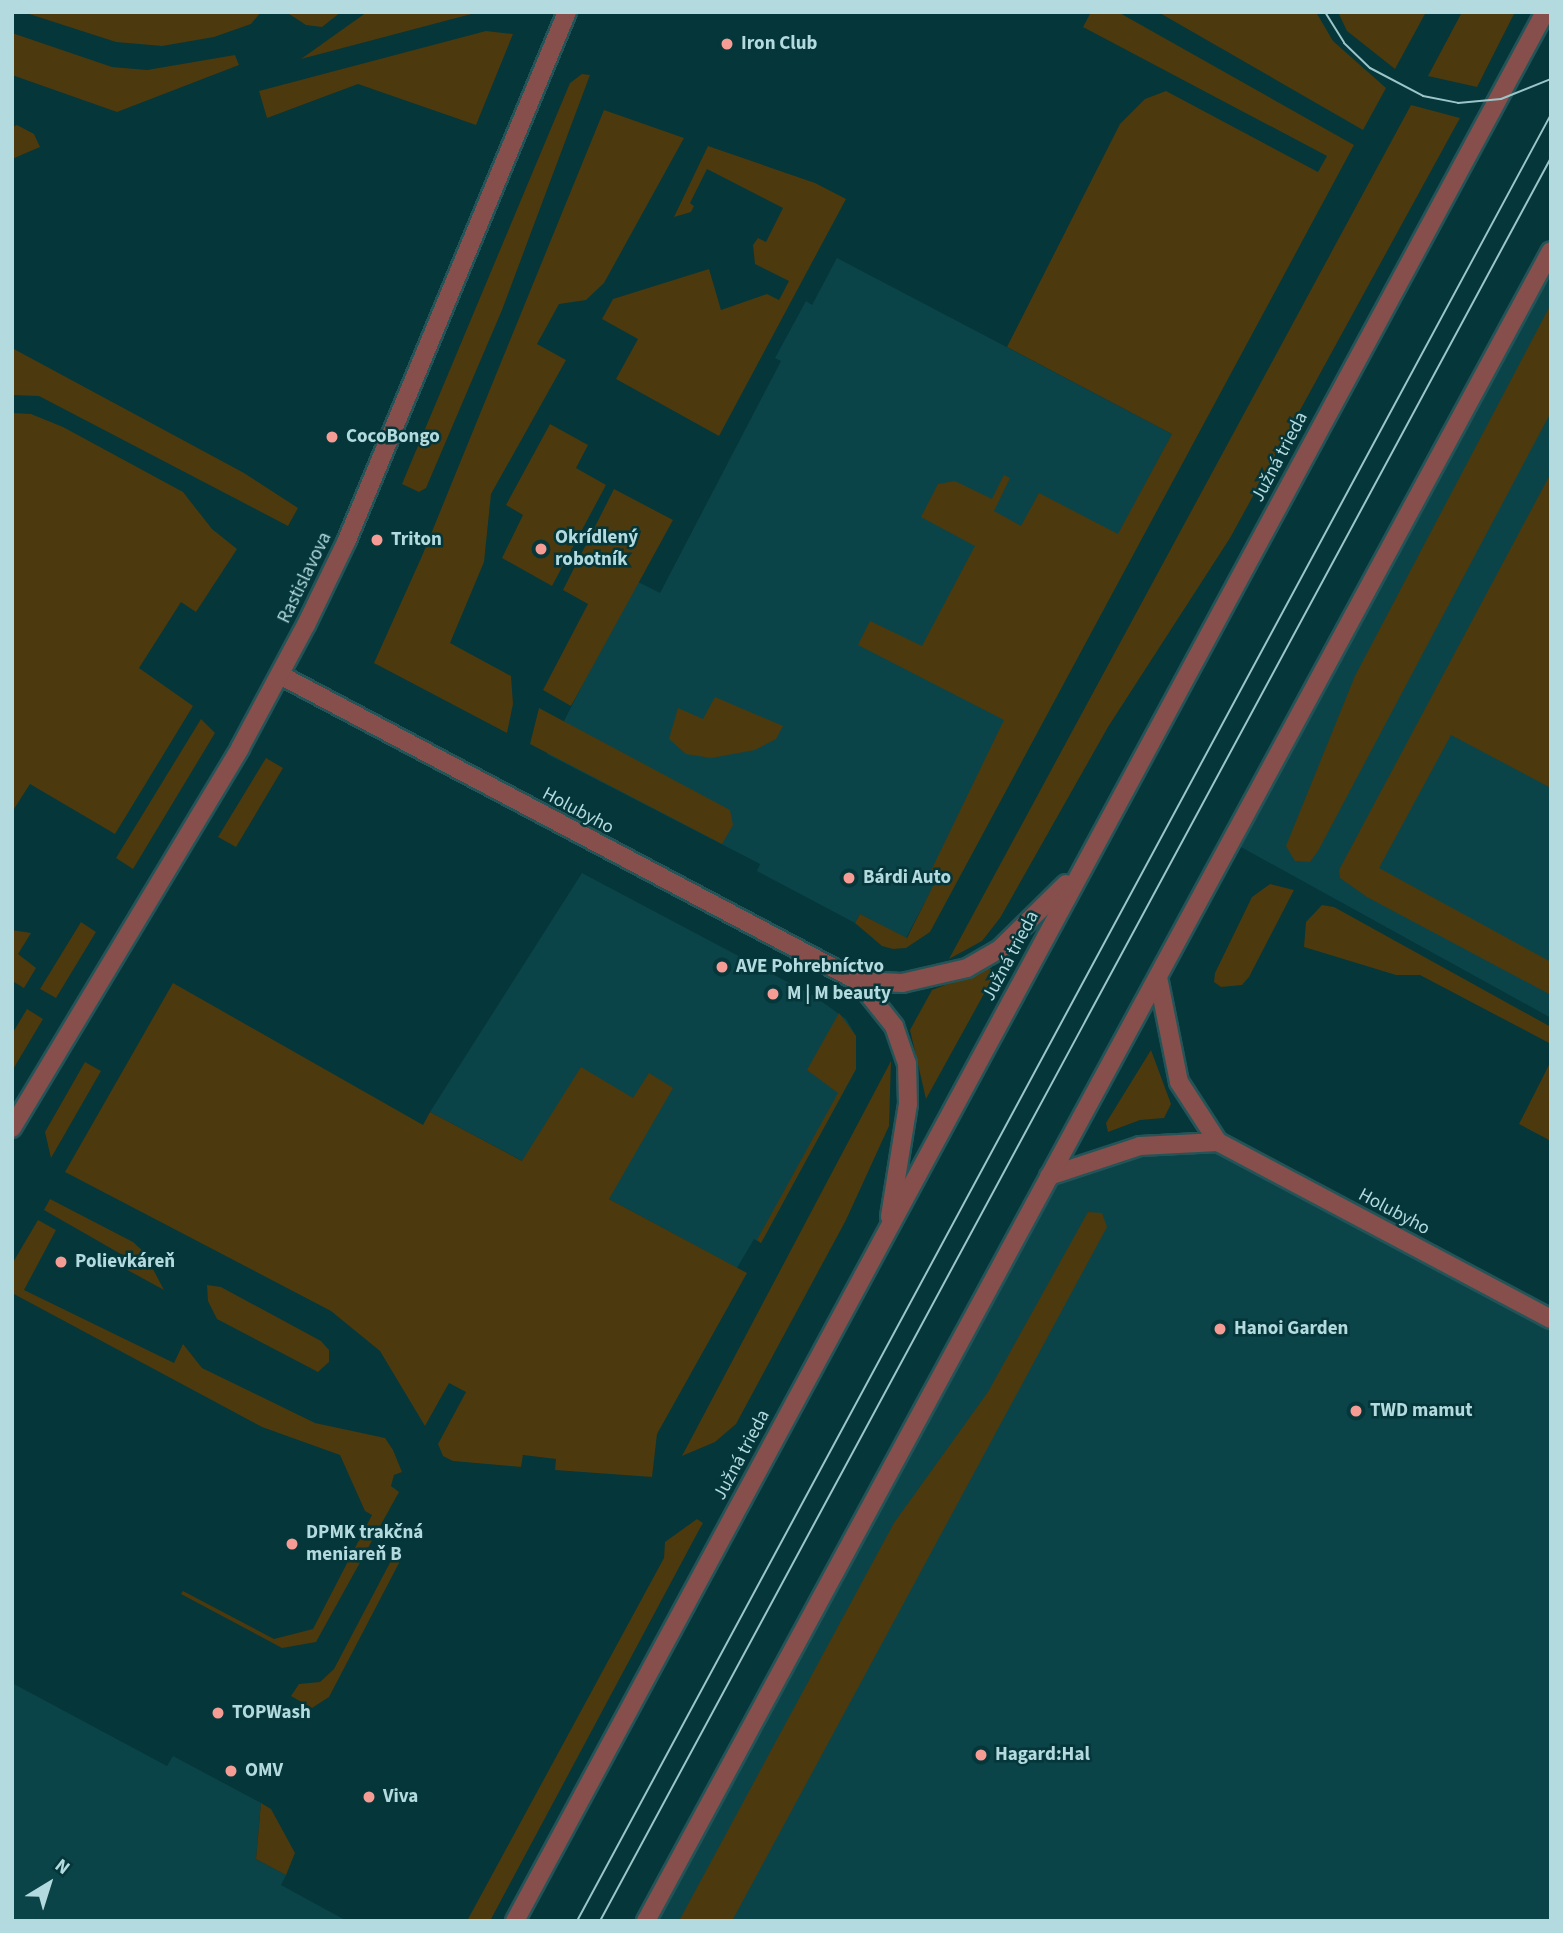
<!DOCTYPE html>
<html>
<head>
<meta charset="utf-8">
<style>
	body { margin:0 }
	#map { position:relative; width:1563px; height:1933px; overflow:hidden; background:#04363a; font-family:"Source Sans 3",sans-serif }
	div>[style] { position:absolute }
	.built>* { inset:0; background:#0a4449 }
	.green>* { inset:0; background:#4c390d }
	.roads { filter:drop-shadow(2px 0 #245458) drop-shadow(-2px 0 #245458) drop-shadow(0 2px #245458) drop-shadow(0 -2px #245458) }
	.minor>* { height:18px; margin:-9px; padding:0 9px; transform-origin:9px; border-radius:9px; background:#864f4b }
	.tram>* { height:2px; margin:-1px; padding:0 1px; transform-origin:1px; border-radius:1px; background:#9cc5c9 }
	.dots>* { width:19px; height:19px; translate:-50% -50%; box-sizing:border-box; border:4px solid #04363a; border-radius:50% }
	span { translate:-50% -50%; white-space:nowrap; text-align:center; line-height:1.15; -webkit-text-stroke:5px #04363a; paint-order:stroke }
	.poi-label { font-size:19px; color:#b3dade; font-weight:700 }
	.left { translate:0 -50%; text-align:left }
	.street-label { font-size:19px; color:#b3dade }
	.frame { position:absolute; inset:0; border:14px solid #b3dade; pointer-events:none }
	.north { position:absolute; left:14px; top:1849px; width:70px; height:70px; -webkit-text-stroke:5px #04363a; paint-order:stroke; rotate:38deg; font-size:19px; font-weight:700; line-height:28px; text-align:center; color:#b3dade }
	.north::after { content:''; display:block; margin:auto; width:24px; height:32px; background:#b3dade; clip-path:polygon(50% 0,100% 100%,50% 72%,0 100%) }
</style>
</head>
<body>
<div id="map">
	<div class="built">
		<div style="clip-path:polygon(1551px 251px,1551px 1018px,1230px 841px)"></div>
		<div style="clip-path:polygon(837px 258px,1172px 434px,906px 938px,860px 914px,855px 923px,757px 871px,760px 864px,547px 754px,636px 581px,660px 593px,781px 361px,775px 358px,806px 301px,812px 305px)"></div>
		<div style="clip-path:polygon(582px 873px,814px 996px,846px 1019px,856px 1036px,856px 1069px,761px 1243px,754px 1239px,737px 1268px,609px 1199px,604px 1204px,430px 1112px)"></div>
		<div style="clip-path:polygon(1218px 1142px,1551px 1319px,1551px 1921px,646px 1921px,1049px 1176px,1112px 1154px)"></div>
		<div style="clip-path:polygon(14px 1684px,167px 1766px,173px 1756px,261px 1803px,256px 1859px,286px 1875px,281px 1885px,347px 1921px,12px 1921px)"></div>
	</div>
	<div class="green">
		<div style="clip-path:polygon(23px 12px,261px 12px,251px 24px,214px 37px,162px 46px,116px 42px)"></div>
		<div style="clip-path:polygon(286px 12px,341px 12px,322px 27px,306px 25px)"></div>
		<div style="clip-path:polygon(367px 12px,479px 12px,301px 59px)"></div>
		<div style="clip-path:polygon(1091px 12px,1118px 12px,1354px 145px,930px 932px,906px 948px,893px 949px,882px 946px,855px 923px,860px 914px,907px 938px,933px 886px,926px 881px,1004px 720px,858px 645px,870px 621px,922px 646px,975px 546px,921px 517px,938px 484px,955px 481px,992px 499px,1004px 475px,1010px 478px,994px 511px,1021px 526px,1039px 493px,1118px 534px,1172px 434px,1007px 347px,1120px 124px,1145px 99px,1166px 91px,1318px 172px,1327px 156px,1083px 27px)"></div>
		<div style="clip-path:polygon(1158px 12px,1316px 12px,1333px 41px,1386px 88px,1363px 130px)"></div>
		<div style="clip-path:polygon(1338px 12px,1426px 12px,1395px 69px,1347px 31px)"></div>
		<div style="clip-path:polygon(1462px 12px,1515px 12px,1477px 87px,1428px 76px)"></div>
		<div style="clip-path:polygon(486px 31px,513px 34px,476px 125px,358px 84px,267px 118px,259px 91px)"></div>
		<div style="clip-path:polygon(12px 33px,112px 67px,147px 70px,235px 55px,239px 65px,117px 112px,12px 75px)"></div>
		<div style="clip-path:polygon(582px 74px,590px 75px,502px 310px,426px 488px,419px 492px,402px 484px,570px 83px)"></div>
		<div style="clip-path:polygon(1411px 105px,1460px 118px,1230px 538px,1108px 727px,1000px 918px,982px 941px,949px 959px)"></div>
		<div style="clip-path:polygon(604px 110px,684px 138px,604px 283px,586px 300px,559px 304px,537px 344px,566px 360px,491px 494px,484px 562px,450px 643px,511px 676px,513px 704px,507px 733px,374px 663px,422px 556px)"></div>
		<div style="clip-path:polygon(17px 125px,34px 134px,40px 147px,12px 159px,12px 127px)"></div>
		<div style="clip-path:polygon(708px 146px,815px 183px,846px 199px,719px 436px,616px 379px,638px 339px,602px 319px,613px 299px,709px 269px,721px 310px,767px 294px,779px 300px,789px 281px,755px 264px,753px 245px,758px 238px,766px 242px,783px 208px,707px 169px,690px 203px,694px 206px,691px 212px,674px 217px)"></div>
		<div style="clip-path:polygon(1551px 304px,1551px 412px,1318px 851px,1310px 862px,1295px 861px,1286px 846px,1355px 676px)"></div>
		<div style="clip-path:polygon(12px 348px,244px 473px,298px 508px,288px 526px,39px 396px,12px 395px)"></div>
		<div style="clip-path:polygon(12px 413px,31px 414px,63px 427px,183px 492px,212px 529px,237px 549px,196px 612px,181px 602px,139px 668px,193px 706px,115px 834px,30px 784px,12px 812px)"></div>
		<div style="clip-path:polygon(550px 424px,588px 445px,576px 468px,606px 485px,552px 586px,502px 558px,523px 515px,506px 505px)"></div>
		<div style="clip-path:polygon(1551px 473px,1551px 788px,1451px 735px,1379px 868px,1551px 962px,1551px 995px,1367px 897px,1340px 878px,1339px 870px)"></div>
		<div style="clip-path:polygon(614px 489px,673px 520px,571px 706px,543px 690px,588px 604px,563px 590px)"></div>
		<div style="clip-path:polygon(715px 697px,783px 726px,776px 739px,755px 750px,711px 758px,686px 754px,669px 739px,678px 708px,703px 719px)"></div>
		<div style="clip-path:polygon(539px 708px,730px 810px,733px 825px,722px 844px,530px 744px)"></div>
		<div style="clip-path:polygon(201px 719px,215px 733px,133px 869px,116px 858px)"></div>
		<div style="clip-path:polygon(266px 758px,283px 768px,236px 847px,218px 837px)"></div>
		<div style="clip-path:polygon(1270px 884px,1294px 890px,1249px 977px,1242px 985px,1221px 987px,1214px 982px,1215px 973px,1252px 897px)"></div>
		<div style="clip-path:polygon(1322px 905px,1334px 907px,1551px 1027px,1551px 1044px,1420px 975px,1396px 975px,1304px 947px,1306px 922px)"></div>
		<div style="clip-path:polygon(81px 922px,96px 932px,56px 998px,40px 989px)"></div>
		<div style="clip-path:polygon(12px 930px,31px 933px,18px 954px,36px 968px,24px 988px,12px 981px)"></div>
		<div style="clip-path:polygon(989px 968px,996px 972px,926px 1099px,910px 1030px,932px 990px)"></div>
		<div style="clip-path:polygon(173px 983px,423px 1125px,430px 1112px,522px 1161px,581px 1067px,633px 1098px,649px 1073px,673px 1088px,609px 1199px,747px 1273px,657px 1434px,652px 1477px,555px 1470px,556px 1459px,523px 1455px,521px 1467px,453px 1461px,443px 1456px,438px 1444px,466px 1392px,449px 1383px,425px 1426px,380px 1351px,331px 1311px,65px 1172px)"></div>
		<div style="clip-path:polygon(27px 1009px,43px 1019px,12px 1071px,12px 1034px)"></div>
		<div style="clip-path:polygon(839px 1013px,856px 1036px,856px 1069px,761px 1243px,757px 1240px,838px 1093px,807px 1070px)"></div>
		<div style="clip-path:polygon(1151px 1050px,1171px 1104px,1164px 1118px,1140px 1120px,1108px 1132px,1106px 1123px)"></div>
		<div style="clip-path:polygon(891px 1061px,889px 1126px,846px 1220px,736px 1424px,715px 1442px,682px 1456px)"></div>
		<div style="clip-path:polygon(1551px 1061px,1551px 1141px,1519px 1124px)"></div>
		<div style="clip-path:polygon(85px 1062px,101px 1071px,51px 1158px,45px 1132px)"></div>
		<div style="clip-path:polygon(50px 1199px,133px 1242px,144px 1252px,164px 1290px,122px 1267px,126px 1257px,44px 1210px)"></div>
		<div style="clip-path:polygon(1088px 1212px,1102px 1213px,1107px 1227px,732px 1921px,679px 1921px,894px 1523px,988px 1392px)"></div>
		<div style="clip-path:polygon(38px 1220px,56px 1230px,24px 1290px,174px 1363px,183px 1344px,202px 1368px,315px 1423px,385px 1438px,393px 1450px,402px 1472px,394px 1475px,391px 1486px,399px 1492px,316px 1642px,282px 1648px,181px 1594px,183px 1591px,274px 1639px,313px 1629px,372px 1515px,365px 1511px,340px 1455px,262px 1427px,12px 1293px,12px 1264px)"></div>
		<div style="clip-path:polygon(207px 1285px,221px 1287px,321px 1341px,329px 1350px,329px 1362px,318px 1372px,217px 1319px,208px 1301px)"></div>
		<div style="clip-path:polygon(697px 1519px,703px 1523px,699px 1530px,490px 1921px,467px 1921px,664px 1558px,665px 1542px)"></div>
		<div style="clip-path:polygon(394px 1555px,400px 1557px,399px 1563px,329px 1697px,312px 1708px,291px 1696px,299px 1684px,320px 1682px,334px 1669px)"></div>
		<div style="clip-path:polygon(261px 1803px,271px 1809px,295px 1853px,286px 1875px,256px 1859px)"></div>
	</div>
	<div class="roads">
		<div class="minor">
			<div style="left:280px;top:675px;width:654px;rotate:27.9deg"></div>
			<div style="left:858px;top:981px;width:58px;rotate:51.3deg"></div>
			<div style="left:894px;top:1026px;width:39px;rotate:71deg"></div>
			<div style="left:907px;top:1063px;width:41px;rotate:88.6deg"></div>
			<div style="left:908px;top:1104px;width:114px;rotate:99.1deg"></div>
			<div style="left:1158px;top:977px;width:107px;rotate:78.7deg"></div>
			<div style="left:1179px;top:1082px;width:72px;rotate:57deg"></div>
			<div style="left:1218px;top:1142px;width:377px;rotate:28deg"></div>
			<div style="left:858px;top:981px;width:44px;rotate:2.6deg"></div>
			<div style="left:902px;top:983px;width:67px;rotate:-13deg"></div>
			<div style="left:967px;top:968px;width:39px;rotate:-30deg"></div>
			<div style="left:1001px;top:948px;width:91px;rotate:-44.6deg"></div>
			<div style="left:12px;top:1128px;width:443px;rotate:-59deg"></div>
			<div style="left:240px;top:748px;width:140px;rotate:-61.8deg"></div>
			<div style="left:306px;top:625px;width:94px;rotate:-64.2deg"></div>
			<div style="left:347px;top:540px;width:572px;rotate:-67.38deg"></div>
			<div style="left:1049px;top:1176px;width:96px;rotate:-18.2deg"></div>
			<div style="left:1140px;top:1146px;width:78px;rotate:-2.9deg"></div>
			<div style="left:515px;top:1921px;width:2169px;rotate:-61.65deg"></div>
			<div style="left:646px;top:1921px;width:1899px;rotate:-61.55deg"></div>
		</div>
	</div>
	<div class="tram">
		<div style="left:1325px;top:12px;width:36px;rotate:58deg"></div>
		<div style="left:1344px;top:43px;width:36px;rotate:44deg"></div>
		<div style="left:1370px;top:68px;width:60px;rotate:27.8deg"></div>
		<div style="left:1423px;top:96px;width:36px;rotate:11deg"></div>
		<div style="left:1458px;top:103px;width:43px;rotate:-5.3deg"></div>
		<div style="left:1501px;top:99px;width:54px;rotate:-21.8deg"></div>
		<div style="left:577px;top:1921px;width:2053px;rotate:-61.67deg"></div>
		<div style="left:600px;top:1921px;width:2003px;rotate:-61.66deg"></div>
	</div>
	<div class="dots">
		<div style="left:727px;top:44px;background:#f59c95"></div>
		<div style="left:332px;top:437px;background:#f59c95"></div>
		<div style="left:377px;top:540px;background:#f59c95"></div>
		<div style="left:541px;top:549px;background:#f59c95"></div>
		<div style="left:849px;top:878px;background:#f59c95"></div>
		<div style="left:722px;top:967px;background:#f59c95"></div>
		<div style="left:773px;top:994px;background:#f59c95"></div>
		<div style="left:61px;top:1262px;background:#f59c95"></div>
		<div style="left:1220px;top:1329px;background:#f59c95"></div>
		<div style="left:1356px;top:1411px;background:#f59c95"></div>
		<div style="left:292px;top:1544px;background:#f59c95"></div>
		<div style="left:218px;top:1713px;background:#f59c95"></div>
		<div style="left:981px;top:1755px;background:#f59c95"></div>
		<div style="left:231px;top:1771px;background:#f59c95"></div>
		<div style="left:369px;top:1797px;background:#f59c95"></div>
	</div>
	<div class="poi-label">
		<span class="left" style="left:741px;top:44px">Iron Club</span>
		<span class="left" style="left:346px;top:437px">CocoBongo</span>
		<span class="left" style="left:555px;top:549px">Okrídlený<br>robotník</span>
		<span class="left" style="left:391px;top:540px">Triton</span>
		<span class="left" style="left:863px;top:878px">Bárdi Auto</span>
		<span class="left" style="left:736px;top:967px">AVE Pohrebníctvo</span>
		<span class="left" style="left:787px;top:994px">M | M beauty</span>
		<span class="left" style="left:75px;top:1262px">Polievkáreň</span>
		<span class="left" style="left:1234px;top:1329px">Hanoi Garden</span>
		<span class="left" style="left:1370px;top:1411px">TWD mamut</span>
		<span class="left" style="left:306px;top:1544px">DPMK trakčná<br>meniareň B</span>
		<span class="left" style="left:232px;top:1713px">TOPWash</span>
		<span class="left" style="left:995px;top:1755px">Hagard:Hal</span>
		<span class="left" style="left:245px;top:1771px">OMV</span>
		<span class="left" style="left:383px;top:1797px">Viva</span>
	</div>
	<div class="street-label">
		<span style="left:1280px;top:457px;rotate:-62deg">Južná trieda</span>
		<span style="left:305px;top:578px;rotate:-64deg">Rastislavova</span>
		<span style="left:578px;top:811px;rotate:28deg">Holubyho</span>
		<span style="left:1011px;top:956px;rotate:-62deg">Južná trieda</span>
		<span style="left:1394px;top:1212px;rotate:28deg">Holubyho</span>
		<span style="left:742px;top:1455px;rotate:-62deg">Južná trieda</span>
	</div>
	<div class="frame"></div>
	<div class="north">N</div>
</div>
</body>
</html>
